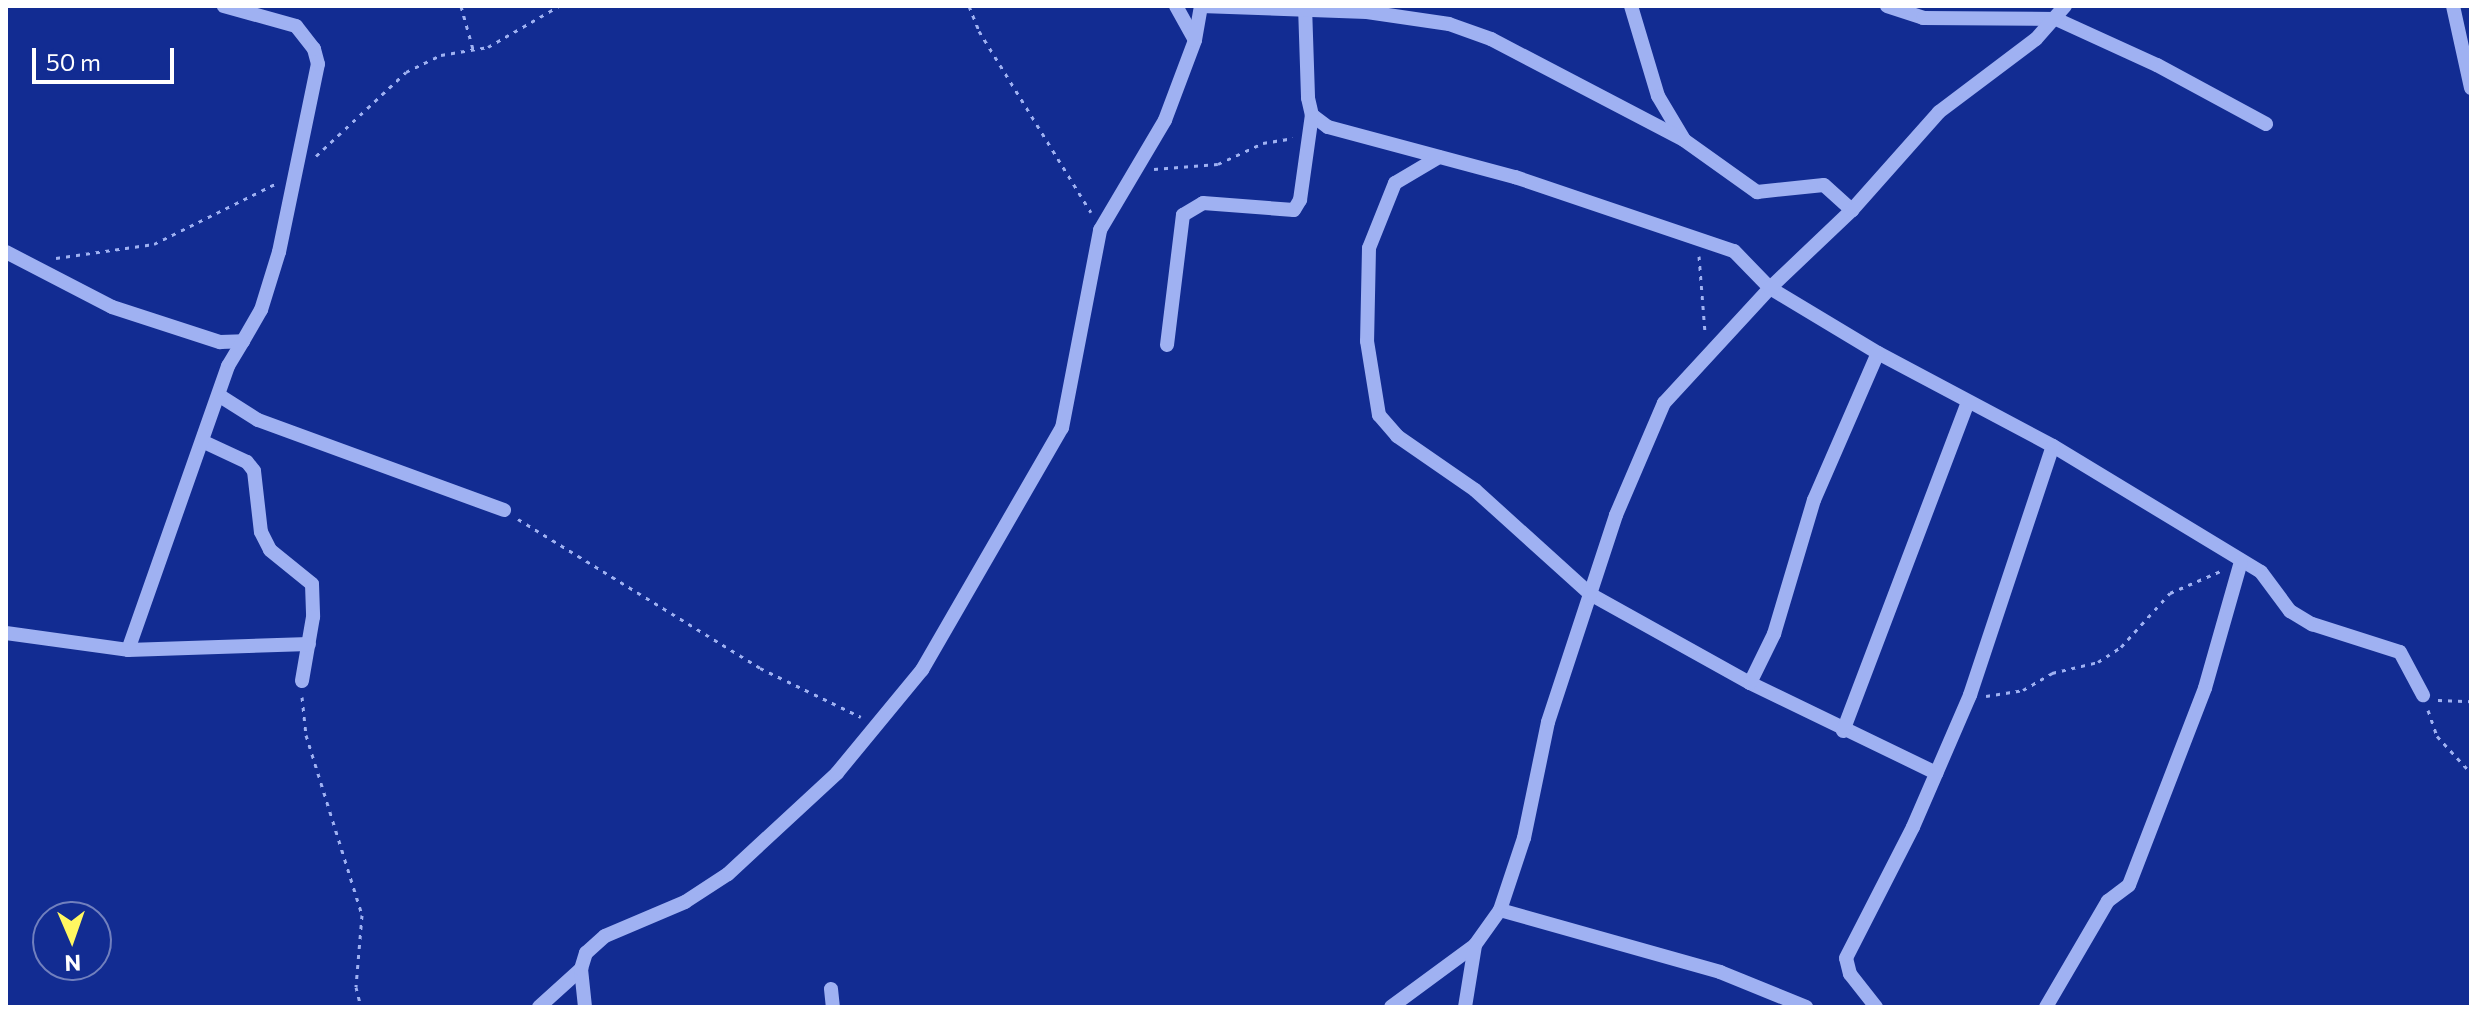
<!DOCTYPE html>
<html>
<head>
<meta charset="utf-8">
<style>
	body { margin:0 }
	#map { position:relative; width:2477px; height:1013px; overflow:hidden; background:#122c92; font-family:Commissioner,sans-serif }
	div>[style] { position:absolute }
	.path>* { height:3px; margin-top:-1.5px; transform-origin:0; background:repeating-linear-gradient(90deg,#9fb1f2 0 4px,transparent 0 10px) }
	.minor>* { height:14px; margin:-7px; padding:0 7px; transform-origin:7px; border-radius:7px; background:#9fb1f2 }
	span { translate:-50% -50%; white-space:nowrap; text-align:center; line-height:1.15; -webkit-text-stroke:8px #122c92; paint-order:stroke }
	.frame { position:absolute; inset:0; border:8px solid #fff; pointer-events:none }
	.north { position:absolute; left:32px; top:901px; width:80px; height:80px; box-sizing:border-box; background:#122c92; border:2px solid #7180be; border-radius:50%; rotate:178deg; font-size:22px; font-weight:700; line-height:32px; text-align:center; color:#fff }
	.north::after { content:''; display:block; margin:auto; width:28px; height:36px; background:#fff761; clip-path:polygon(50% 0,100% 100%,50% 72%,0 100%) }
	.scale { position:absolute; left:32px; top:48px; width:142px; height:36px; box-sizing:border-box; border:4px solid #fff; border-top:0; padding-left:10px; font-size:24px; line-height:28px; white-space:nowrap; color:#fff; -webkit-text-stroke:6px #122c92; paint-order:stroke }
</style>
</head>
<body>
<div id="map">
	<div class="path">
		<div style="left:461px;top:6px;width:45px;rotate:74.4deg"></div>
		<div style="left:969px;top:6px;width:27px;rotate:68deg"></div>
		<div style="left:979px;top:31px;width:213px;rotate:58.3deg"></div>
		<div style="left:316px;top:156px;width:123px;rotate:-43deg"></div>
		<div style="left:406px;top:72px;width:39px;rotate:-26deg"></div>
		<div style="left:441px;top:55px;width:48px;rotate:-9.7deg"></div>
		<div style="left:488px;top:47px;width:82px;rotate:-30deg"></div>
		<div style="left:1154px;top:169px;width:64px;rotate:-4.5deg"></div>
		<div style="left:1218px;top:164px;width:50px;rotate:-25deg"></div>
		<div style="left:1263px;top:143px;width:30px;rotate:-9deg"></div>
		<div style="left:1699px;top:256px;width:76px;rotate:85.5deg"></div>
		<div style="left:56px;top:258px;width:99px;rotate:-8.1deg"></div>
		<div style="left:154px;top:244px;width:137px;rotate:-26.4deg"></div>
		<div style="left:518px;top:519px;width:284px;rotate:31.6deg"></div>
		<div style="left:760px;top:668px;width:112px;rotate:25.9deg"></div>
		<div style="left:1986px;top:696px;width:37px;rotate:-9deg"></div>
		<div style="left:2023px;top:690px;width:34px;rotate:-30deg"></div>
		<div style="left:2052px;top:673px;width:47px;rotate:-13.4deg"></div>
		<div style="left:2098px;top:662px;width:27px;rotate:-33deg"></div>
		<div style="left:2121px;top:647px;width:73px;rotate:-47.8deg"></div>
		<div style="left:2170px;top:593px;width:58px;rotate:-23.5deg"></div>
		<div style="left:302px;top:697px;width:38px;rotate:84deg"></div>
		<div style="left:306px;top:735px;width:189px;rotate:72.7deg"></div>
		<div style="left:362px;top:915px;width:72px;rotate:94.8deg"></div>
		<div style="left:356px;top:987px;width:21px;rotate:76deg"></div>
		<div style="left:2438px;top:700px;width:33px;rotate:2deg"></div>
		<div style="left:2428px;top:710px;width:28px;rotate:71deg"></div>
		<div style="left:2437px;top:736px;width:50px;rotate:47.4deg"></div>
	</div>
	<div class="minor">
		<div style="left:1176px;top:6px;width:39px;rotate:61deg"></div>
		<div style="left:1305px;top:6px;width:92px;rotate:88.1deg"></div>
		<div style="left:1308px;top:98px;width:17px;rotate:77deg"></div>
		<div style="left:1312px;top:115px;width:20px;rotate:37deg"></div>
		<div style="left:1328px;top:127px;width:194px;rotate:15deg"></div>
		<div style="left:1515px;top:177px;width:231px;rotate:18.7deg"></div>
		<div style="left:1734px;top:251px;width:52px;rotate:45.8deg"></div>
		<div style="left:1770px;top:288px;width:126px;rotate:31deg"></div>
		<div style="left:1878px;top:353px;width:198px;rotate:28deg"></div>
		<div style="left:2053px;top:446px;width:243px;rotate:31.2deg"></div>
		<div style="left:2261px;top:572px;width:49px;rotate:53.4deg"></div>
		<div style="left:2290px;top:611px;width:26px;rotate:31deg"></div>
		<div style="left:2312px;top:624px;width:92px;rotate:17.7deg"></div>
		<div style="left:2400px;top:652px;width:49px;rotate:61.9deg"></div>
		<div style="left:1631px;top:6px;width:94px;rotate:73.3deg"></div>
		<div style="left:1658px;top:96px;width:49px;rotate:59.2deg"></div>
		<div style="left:1887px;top:6px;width:38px;rotate:18deg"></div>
		<div style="left:1923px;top:18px;width:133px;rotate:0.4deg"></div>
		<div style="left:2056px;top:19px;width:111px;rotate:24.5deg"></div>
		<div style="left:2157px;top:65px;width:124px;rotate:28.4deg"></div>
		<div style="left:2453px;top:6px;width:84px;rotate:77.6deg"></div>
		<div style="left:1439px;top:157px;width:51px;rotate:149.4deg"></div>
		<div style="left:1395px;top:183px;width:70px;rotate:111.8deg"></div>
		<div style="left:1369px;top:248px;width:93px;rotate:91.2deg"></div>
		<div style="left:1367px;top:341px;width:75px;rotate:80.8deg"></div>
		<div style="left:1379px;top:415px;width:28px;rotate:49deg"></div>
		<div style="left:1397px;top:436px;width:95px;rotate:34.7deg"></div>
		<div style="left:1475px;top:490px;width:155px;rotate:42.1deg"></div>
		<div style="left:1590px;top:594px;width:183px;rotate:29.1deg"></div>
		<div style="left:1750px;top:683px;width:207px;rotate:25.8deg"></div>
		<div style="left:6px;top:252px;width:119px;rotate:27.4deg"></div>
		<div style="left:112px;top:307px;width:114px;rotate:18deg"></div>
		<div style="left:220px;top:342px;width:23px;rotate:-2deg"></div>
		<div style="left:243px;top:341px;width:36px;rotate:-60deg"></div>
		<div style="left:261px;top:310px;width:61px;rotate:-72.8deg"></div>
		<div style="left:279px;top:252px;width:192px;rotate:-78.3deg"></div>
		<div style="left:318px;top:64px;width:16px;rotate:-105deg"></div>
		<div style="left:314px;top:49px;width:29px;rotate:-128deg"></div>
		<div style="left:296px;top:26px;width:75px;rotate:-164.5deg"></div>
		<div style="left:1167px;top:345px;width:131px;rotate:-83deg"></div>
		<div style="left:1183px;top:215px;width:23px;rotate:-31deg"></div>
		<div style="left:1203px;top:203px;width:91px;rotate:4.4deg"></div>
		<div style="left:1294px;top:210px;width:12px;rotate:-59deg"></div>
		<div style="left:1300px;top:200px;width:86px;rotate:-82deg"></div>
		<div style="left:220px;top:396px;width:45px;rotate:32.3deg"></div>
		<div style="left:258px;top:420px;width:262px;rotate:20.1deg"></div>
		<div style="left:204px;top:442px;width:47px;rotate:24.9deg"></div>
		<div style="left:247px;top:462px;width:11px;rotate:52deg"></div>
		<div style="left:254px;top:471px;width:61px;rotate:83.5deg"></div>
		<div style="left:261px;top:532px;width:20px;rotate:63deg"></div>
		<div style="left:270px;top:550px;width:54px;rotate:39deg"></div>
		<div style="left:312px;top:584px;width:33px;rotate:88deg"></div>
		<div style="left:313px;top:617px;width:65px;rotate:99.8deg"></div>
		<div style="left:6px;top:633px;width:123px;rotate:7.9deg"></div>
		<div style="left:128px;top:650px;width:181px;rotate:-1.9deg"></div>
		<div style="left:128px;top:650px;width:301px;rotate:-70.6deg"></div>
		<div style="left:228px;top:366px;width:29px;rotate:-59deg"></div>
		<div style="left:1750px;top:683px;width:55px;rotate:-63.9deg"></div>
		<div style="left:1774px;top:634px;width:140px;rotate:-73.4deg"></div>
		<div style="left:1814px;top:500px;width:160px;rotate:-66.5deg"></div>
		<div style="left:1843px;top:731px;width:352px;rotate:-69.2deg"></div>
		<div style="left:1500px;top:910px;width:229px;rotate:15.7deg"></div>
		<div style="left:1720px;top:972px;width:93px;rotate:22.1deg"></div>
		<div style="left:831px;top:989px;width:18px;rotate:84deg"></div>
		<div style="left:539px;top:1007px;width:57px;rotate:-42.1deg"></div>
		<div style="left:585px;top:1007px;width:38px;rotate:-96deg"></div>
		<div style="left:581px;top:969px;width:17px;rotate:-73deg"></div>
		<div style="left:586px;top:953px;width:25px;rotate:-42deg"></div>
		<div style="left:605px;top:936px;width:87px;rotate:-23deg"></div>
		<div style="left:685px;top:902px;width:51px;rotate:-33.1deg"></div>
		<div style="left:728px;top:874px;width:149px;rotate:-42.8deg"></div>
		<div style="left:837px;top:773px;width:134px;rotate:-50.5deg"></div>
		<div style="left:922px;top:670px;width:280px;rotate:-60deg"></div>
		<div style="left:1062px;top:428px;width:202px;rotate:-79.1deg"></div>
		<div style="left:1100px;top:230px;width:128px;rotate:-59.4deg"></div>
		<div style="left:1165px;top:120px;width:85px;rotate:-69.4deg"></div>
		<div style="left:1195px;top:40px;width:35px;rotate:-80deg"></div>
		<div style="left:1201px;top:6px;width:166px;rotate:2.1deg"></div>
		<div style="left:1367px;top:12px;width:83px;rotate:8.3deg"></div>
		<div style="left:1449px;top:24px;width:45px;rotate:19.7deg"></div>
		<div style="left:1491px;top:39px;width:218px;rotate:27.6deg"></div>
		<div style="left:1684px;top:140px;width:90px;rotate:35.5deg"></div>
		<div style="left:1757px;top:192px;width:67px;rotate:-6deg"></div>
		<div style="left:1824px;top:185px;width:38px;rotate:42deg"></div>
		<div style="left:1391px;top:1007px;width:104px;rotate:-36.4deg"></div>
		<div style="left:1475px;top:945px;width:43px;rotate:-54.5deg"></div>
		<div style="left:1500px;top:910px;width:76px;rotate:-71.6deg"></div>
		<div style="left:1524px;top:838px;width:118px;rotate:-78.3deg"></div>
		<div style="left:1548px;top:722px;width:218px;rotate:-71.8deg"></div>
		<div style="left:1616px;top:515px;width:122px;rotate:-66.8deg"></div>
		<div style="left:1664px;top:403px;width:156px;rotate:-47.3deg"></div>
		<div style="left:1770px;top:288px;width:113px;rotate:-43.6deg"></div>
		<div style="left:1852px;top:210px;width:131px;rotate:-48.4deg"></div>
		<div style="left:1939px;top:112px;width:121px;rotate:-37deg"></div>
		<div style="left:2036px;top:39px;width:44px;rotate:-48.7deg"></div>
		<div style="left:1465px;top:1007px;width:63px;rotate:-80.8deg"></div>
		<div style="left:1876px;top:1007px;width:42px;rotate:-128.2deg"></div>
		<div style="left:1850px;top:974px;width:16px;rotate:-104deg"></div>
		<div style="left:1846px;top:958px;width:147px;rotate:-62.9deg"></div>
		<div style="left:1913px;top:827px;width:144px;rotate:-66.6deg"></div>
		<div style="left:1970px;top:695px;width:262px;rotate:-71.6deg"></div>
		<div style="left:2046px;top:1007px;width:123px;rotate:-59.7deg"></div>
		<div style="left:2108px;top:901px;width:26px;rotate:-37deg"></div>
		<div style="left:2129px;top:885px;width:211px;rotate:-68.9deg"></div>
		<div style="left:2205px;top:688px;width:131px;rotate:-74.1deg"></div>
	</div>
	<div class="frame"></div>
	<div class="north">N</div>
	<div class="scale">50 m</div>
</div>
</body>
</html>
